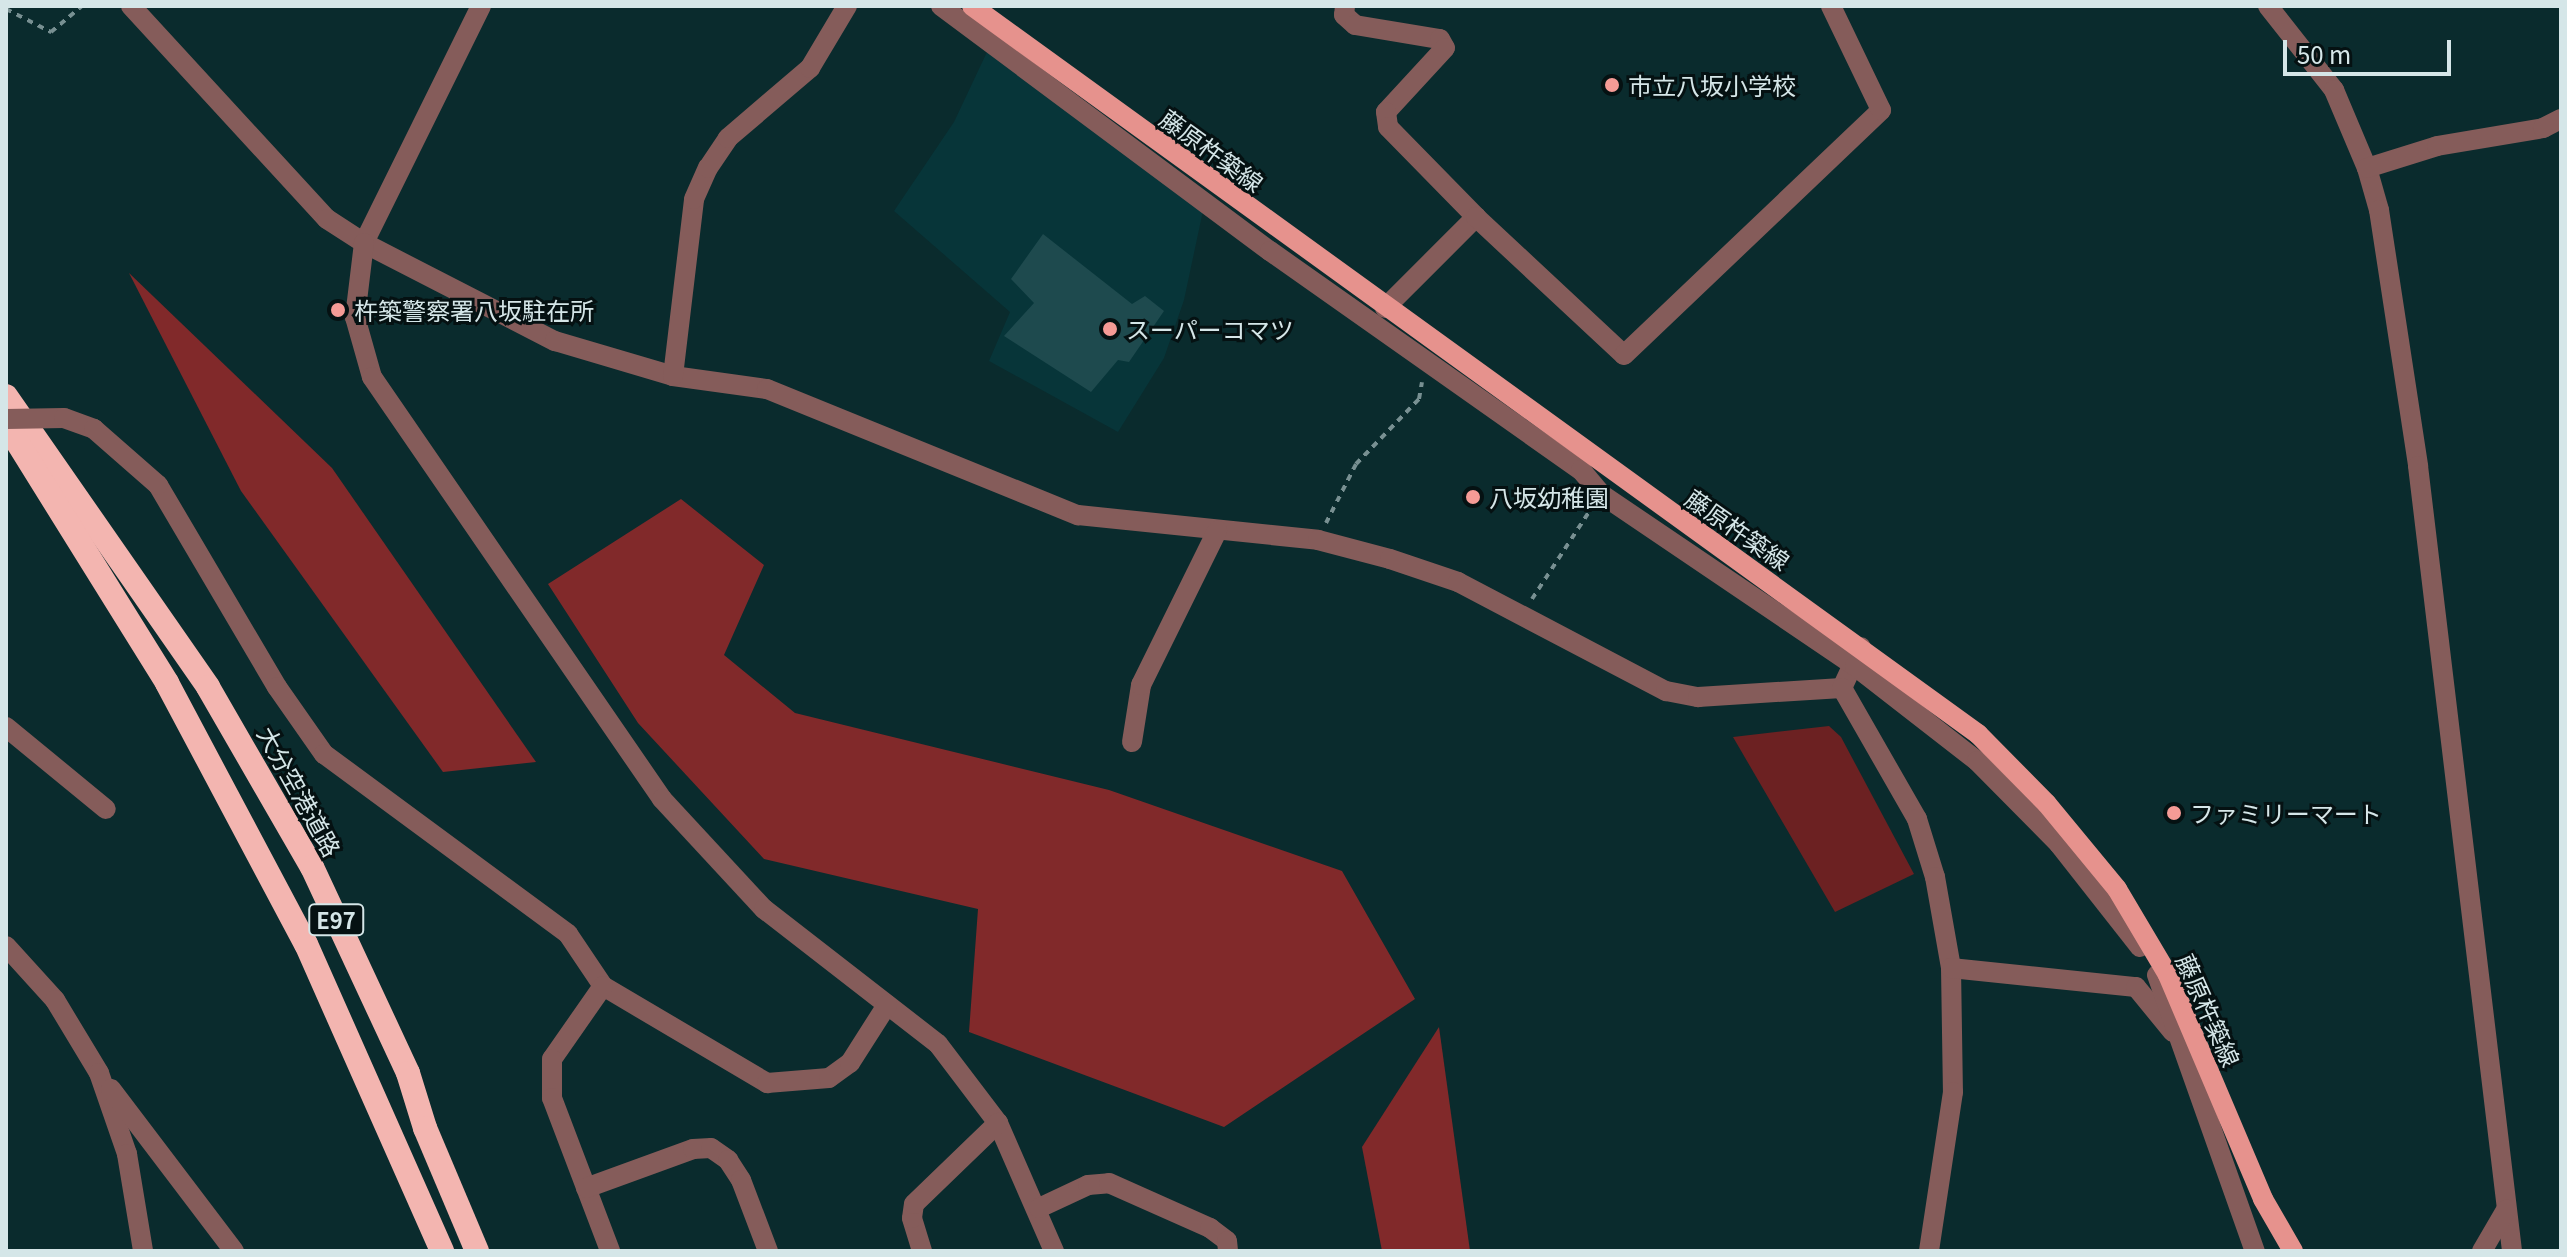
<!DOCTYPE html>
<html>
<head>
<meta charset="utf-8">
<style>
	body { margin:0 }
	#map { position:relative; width:2567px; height:1257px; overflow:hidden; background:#0a2b2d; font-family:Georgia,"Noto Sans JP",serif }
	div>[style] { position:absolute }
	.built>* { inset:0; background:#073539 }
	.green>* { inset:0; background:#6c2122 }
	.forest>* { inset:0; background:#81292a }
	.building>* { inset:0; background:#1e4a4e }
	.path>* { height:4px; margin-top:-2px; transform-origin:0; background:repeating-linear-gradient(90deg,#789092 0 6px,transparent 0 12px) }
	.minor>* { height:20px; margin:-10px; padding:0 10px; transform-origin:10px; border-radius:10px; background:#855c5a }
	.major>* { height:20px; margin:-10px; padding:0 10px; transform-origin:10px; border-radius:10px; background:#e6928d }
	.highway>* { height:24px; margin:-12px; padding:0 12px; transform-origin:12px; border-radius:12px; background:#f3b5b0 }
	.minor-bridge>* { height:20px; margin:-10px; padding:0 10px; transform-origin:10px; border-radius:10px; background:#855c5a }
	.dots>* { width:22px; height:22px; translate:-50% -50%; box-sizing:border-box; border:4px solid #051112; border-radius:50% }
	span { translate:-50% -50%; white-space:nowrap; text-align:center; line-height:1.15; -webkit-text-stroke:6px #051112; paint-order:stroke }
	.shield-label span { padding:2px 6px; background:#051112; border:2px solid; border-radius:6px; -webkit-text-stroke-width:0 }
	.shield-label { font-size:22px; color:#d5e6e8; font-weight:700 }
	.poi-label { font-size:24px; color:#d5e6e8 }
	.left { translate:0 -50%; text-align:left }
	.street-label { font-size:24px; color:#d5e6e8 }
	.frame { position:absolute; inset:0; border:8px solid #d5e6e8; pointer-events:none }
	.scale { position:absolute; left:2283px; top:40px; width:168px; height:36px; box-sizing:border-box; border:4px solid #d5e6e8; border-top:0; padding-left:10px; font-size:24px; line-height:28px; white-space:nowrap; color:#d5e6e8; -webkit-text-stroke:6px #051112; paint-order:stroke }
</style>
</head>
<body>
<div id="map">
	<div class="built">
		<div style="clip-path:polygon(987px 52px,1204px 206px,1184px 300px,1164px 358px,1118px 432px,989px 361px,1010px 312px,894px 211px,954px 122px)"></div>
	</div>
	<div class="green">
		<div style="clip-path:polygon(1829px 726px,1841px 737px,1914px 874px,1835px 912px,1733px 737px)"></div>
	</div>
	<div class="forest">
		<div style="clip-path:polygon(129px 273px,332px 468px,536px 762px,443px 772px,241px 491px)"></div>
		<div style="clip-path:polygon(681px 499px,764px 565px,724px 655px,795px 713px,1109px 790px,1342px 871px,1415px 999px,1224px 1127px,969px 1032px,978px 909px,764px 859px,638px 723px,548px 584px)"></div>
		<div style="clip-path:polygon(1439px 1027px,1470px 1251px,1382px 1251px,1362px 1147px)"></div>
	</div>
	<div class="building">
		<div style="clip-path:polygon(1043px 234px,1132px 304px,1145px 296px,1164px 311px,1129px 362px,1118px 360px,1091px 392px,1004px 336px,1034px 303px,1011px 279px)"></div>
	</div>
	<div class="path">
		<div style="left:6px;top:9px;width:51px;rotate:27.1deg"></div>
		<div style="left:51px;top:32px;width:40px;rotate:-40deg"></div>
		<div style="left:1326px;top:523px;width:66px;rotate:-63deg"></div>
		<div style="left:1356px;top:464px;width:91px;rotate:-45.9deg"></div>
		<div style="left:1419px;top:399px;width:17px;rotate:-80deg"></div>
		<div style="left:1532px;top:599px;width:108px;rotate:-56.8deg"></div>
	</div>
	<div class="minor">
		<div style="left:131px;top:6px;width:289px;rotate:47.4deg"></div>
		<div style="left:327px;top:219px;width:44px;rotate:33deg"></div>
		<div style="left:364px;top:243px;width:215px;rotate:27.2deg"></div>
		<div style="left:555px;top:341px;width:123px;rotate:16.5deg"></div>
		<div style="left:673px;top:376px;width:95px;rotate:7.9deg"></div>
		<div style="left:767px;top:389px;width:336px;rotate:22.1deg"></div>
		<div style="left:1078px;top:515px;width:241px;rotate:5.9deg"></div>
		<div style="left:1318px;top:540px;width:74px;rotate:14.8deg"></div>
		<div style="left:1390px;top:559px;width:72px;rotate:18.7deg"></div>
		<div style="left:1458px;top:582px;width:235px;rotate:27.7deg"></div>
		<div style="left:1666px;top:691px;width:33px;rotate:11deg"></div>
		<div style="left:1698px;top:697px;width:144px;rotate:-3.6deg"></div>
		<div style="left:1842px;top:688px;width:45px;rotate:-65.1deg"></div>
		<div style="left:481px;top:6px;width:264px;rotate:116.3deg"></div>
		<div style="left:364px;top:243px;width:75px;rotate:96.9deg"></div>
		<div style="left:355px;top:317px;width:62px;rotate:74.2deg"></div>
		<div style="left:372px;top:377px;width:512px;rotate:55.5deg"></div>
		<div style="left:662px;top:799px;width:150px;rotate:47.2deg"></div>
		<div style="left:764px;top:909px;width:220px;rotate:37.8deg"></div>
		<div style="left:938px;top:1044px;width:99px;rotate:52.8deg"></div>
		<div style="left:998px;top:1123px;width:140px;rotate:66.4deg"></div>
		<div style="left:941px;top:6px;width:410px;rotate:36.7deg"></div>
		<div style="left:1270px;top:251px;width:380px;rotate:35.2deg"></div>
		<div style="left:1581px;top:470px;width:31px;rotate:50deg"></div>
		<div style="left:1601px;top:494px;width:307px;rotate:34.1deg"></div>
		<div style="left:1855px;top:666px;width:155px;rotate:37.9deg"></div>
		<div style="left:1977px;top:761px;width:117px;rotate:45.3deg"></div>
		<div style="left:2059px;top:844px;width:131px;rotate:51.8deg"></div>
		<div style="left:1345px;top:6px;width:9px;rotate:96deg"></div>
		<div style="left:1344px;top:15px;width:15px;rotate:42deg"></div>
		<div style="left:1355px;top:25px;width:86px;rotate:9.4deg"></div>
		<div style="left:1440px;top:39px;width:10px;rotate:61deg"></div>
		<div style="left:1445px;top:48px;width:87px;rotate:132.7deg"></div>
		<div style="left:1386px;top:112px;width:15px;rotate:82deg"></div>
		<div style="left:1388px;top:127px;width:126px;rotate:45.6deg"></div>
		<div style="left:2268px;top:6px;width:107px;rotate:51.8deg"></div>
		<div style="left:2334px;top:90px;width:85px;rotate:67.1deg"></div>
		<div style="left:2367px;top:168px;width:44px;rotate:74.1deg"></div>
		<div style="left:2379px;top:210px;width:259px;rotate:81.3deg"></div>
		<div style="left:2418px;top:466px;width:791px;rotate:83.17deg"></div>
		<div style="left:2367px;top:168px;width:73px;rotate:-17.4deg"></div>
		<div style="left:2437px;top:146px;width:108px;rotate:-9.6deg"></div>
		<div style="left:2543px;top:128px;width:20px;rotate:-27deg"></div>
		<div style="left:1385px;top:308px;width:129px;rotate:-45deg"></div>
		<div style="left:1476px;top:217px;width:202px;rotate:43deg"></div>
		<div style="left:1624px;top:355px;width:355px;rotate:-43.6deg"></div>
		<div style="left:1881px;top:110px;width:115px;rotate:-115.7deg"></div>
		<div style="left:673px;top:376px;width:178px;rotate:-83.2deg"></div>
		<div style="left:694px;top:199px;width:34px;rotate:-66deg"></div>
		<div style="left:708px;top:168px;width:36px;rotate:-56deg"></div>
		<div style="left:728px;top:138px;width:108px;rotate:-40.5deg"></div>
		<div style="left:810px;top:68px;width:72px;rotate:-59.2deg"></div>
		<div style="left:158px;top:485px;width:234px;rotate:59.5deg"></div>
		<div style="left:277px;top:687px;width:82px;rotate:55deg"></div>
		<div style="left:324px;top:754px;width:303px;rotate:36.4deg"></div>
		<div style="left:568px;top:934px;width:63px;rotate:56.1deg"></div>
		<div style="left:603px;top:986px;width:191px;rotate:30.6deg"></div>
		<div style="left:767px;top:1083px;width:62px;rotate:-4.6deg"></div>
		<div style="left:829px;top:1078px;width:26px;rotate:-36deg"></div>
		<div style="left:850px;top:1063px;width:69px;rotate:-57.5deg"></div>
		<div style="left:1842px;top:688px;width:151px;rotate:60.2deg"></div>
		<div style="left:1917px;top:819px;width:61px;rotate:72.8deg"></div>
		<div style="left:1935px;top:877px;width:92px;rotate:80deg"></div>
		<div style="left:1951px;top:968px;width:124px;rotate:89.1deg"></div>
		<div style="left:1953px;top:1092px;width:161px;rotate:98.6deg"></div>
		<div style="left:6px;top:727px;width:129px;rotate:39.4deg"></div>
		<div style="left:1132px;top:742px;width:58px;rotate:-81deg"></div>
		<div style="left:1141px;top:685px;width:172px;rotate:-63.7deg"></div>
		<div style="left:6px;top:946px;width:73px;rotate:47.8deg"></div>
		<div style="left:55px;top:1000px;width:85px;rotate:58.9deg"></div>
		<div style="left:99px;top:1073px;width:86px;rotate:70.9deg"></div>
		<div style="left:127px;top:1154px;width:98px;rotate:80.6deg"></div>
		<div style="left:1951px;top:968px;width:186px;rotate:5.9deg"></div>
		<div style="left:2136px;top:987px;width:58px;rotate:50.6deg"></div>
		<div style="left:2157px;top:975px;width:293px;rotate:70.5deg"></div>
		<div style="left:603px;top:986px;width:89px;rotate:124.9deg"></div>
		<div style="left:552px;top:1059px;width:39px;rotate:90deg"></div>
		<div style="left:552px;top:1098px;width:164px;rotate:69.2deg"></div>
		<div style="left:111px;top:1089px;width:203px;rotate:52.8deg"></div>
		<div style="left:586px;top:1188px;width:114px;rotate:-20deg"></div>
		<div style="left:693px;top:1149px;width:18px;rotate:-3deg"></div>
		<div style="left:711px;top:1148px;width:21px;rotate:35deg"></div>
		<div style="left:728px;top:1160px;width:24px;rotate:57deg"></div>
		<div style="left:741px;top:1180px;width:76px;rotate:69.2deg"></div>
		<div style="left:1039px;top:1208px;width:54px;rotate:-25.1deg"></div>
		<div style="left:1088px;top:1185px;width:21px;rotate:-5deg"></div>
		<div style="left:1109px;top:1183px;width:111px;rotate:24deg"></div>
		<div style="left:1210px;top:1228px;width:21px;rotate:37deg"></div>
		<div style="left:1227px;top:1241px;width:10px;rotate:84deg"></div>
		<div style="left:922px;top:1251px;width:34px;rotate:-107deg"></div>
		<div style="left:912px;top:1218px;width:14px;rotate:-82deg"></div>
		<div style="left:914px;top:1204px;width:117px;rotate:-44deg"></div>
		<div style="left:2482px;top:1251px;width:48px;rotate:-59.7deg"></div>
	</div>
	<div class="major">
		<div style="left:972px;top:6px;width:1242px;rotate:35.89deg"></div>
		<div style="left:1978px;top:734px;width:98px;rotate:45.4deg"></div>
		<div style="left:2047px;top:804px;width:110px;rotate:50.5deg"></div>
		<div style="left:2117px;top:889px;width:100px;rotate:59.3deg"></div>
		<div style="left:2168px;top:975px;width:243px;rotate:67deg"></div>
		<div style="left:2263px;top:1199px;width:60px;rotate:60deg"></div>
	</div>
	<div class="highway">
		<div style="left:6px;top:396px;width:354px;rotate:55.2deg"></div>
		<div style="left:208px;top:687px;width:208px;rotate:60deg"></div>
		<div style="left:312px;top:867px;width:227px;rotate:65deg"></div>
		<div style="left:408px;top:1073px;width:58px;rotate:72.8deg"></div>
		<div style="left:425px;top:1128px;width:134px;rotate:67.1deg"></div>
		<div style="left:6px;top:424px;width:305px;rotate:58.1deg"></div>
		<div style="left:167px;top:683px;width:296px;rotate:62deg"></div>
		<div style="left:306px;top:944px;width:336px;rotate:66.1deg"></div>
	</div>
	<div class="minor-bridge">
		<div style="left:6px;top:419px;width:58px;rotate:-1deg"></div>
		<div style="left:64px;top:418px;width:32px;rotate:20deg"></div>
		<div style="left:94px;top:429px;width:85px;rotate:41.2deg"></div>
	</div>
	<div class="dots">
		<div style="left:1612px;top:85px;background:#f59b96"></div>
		<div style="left:338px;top:310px;background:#f59b96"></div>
		<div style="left:1110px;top:329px;background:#f59b96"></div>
		<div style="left:1473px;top:497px;background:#f59b96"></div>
		<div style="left:2174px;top:813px;background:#f59b96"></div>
	</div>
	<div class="shield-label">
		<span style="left:336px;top:920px">E97</span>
	</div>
	<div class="poi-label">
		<span class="left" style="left:1628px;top:85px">市立八坂小学校</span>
		<span class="left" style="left:354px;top:310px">杵築警察署八坂駐在所</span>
		<span class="left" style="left:1126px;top:329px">スーパーコマツ</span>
		<span class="left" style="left:1489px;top:497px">八坂幼稚園</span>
		<span class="left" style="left:2190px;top:813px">ファミリーマート</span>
	</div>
	<div class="street-label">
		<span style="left:1212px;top:150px;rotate:36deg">藤原杵築線</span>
		<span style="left:1738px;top:529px;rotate:35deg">藤原杵築線</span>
		<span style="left:300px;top:791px;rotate:61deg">大分空港道路</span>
		<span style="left:2209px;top:1010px;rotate:66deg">藤原杵築線</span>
	</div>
	<div class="frame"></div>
	<div class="scale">50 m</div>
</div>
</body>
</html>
